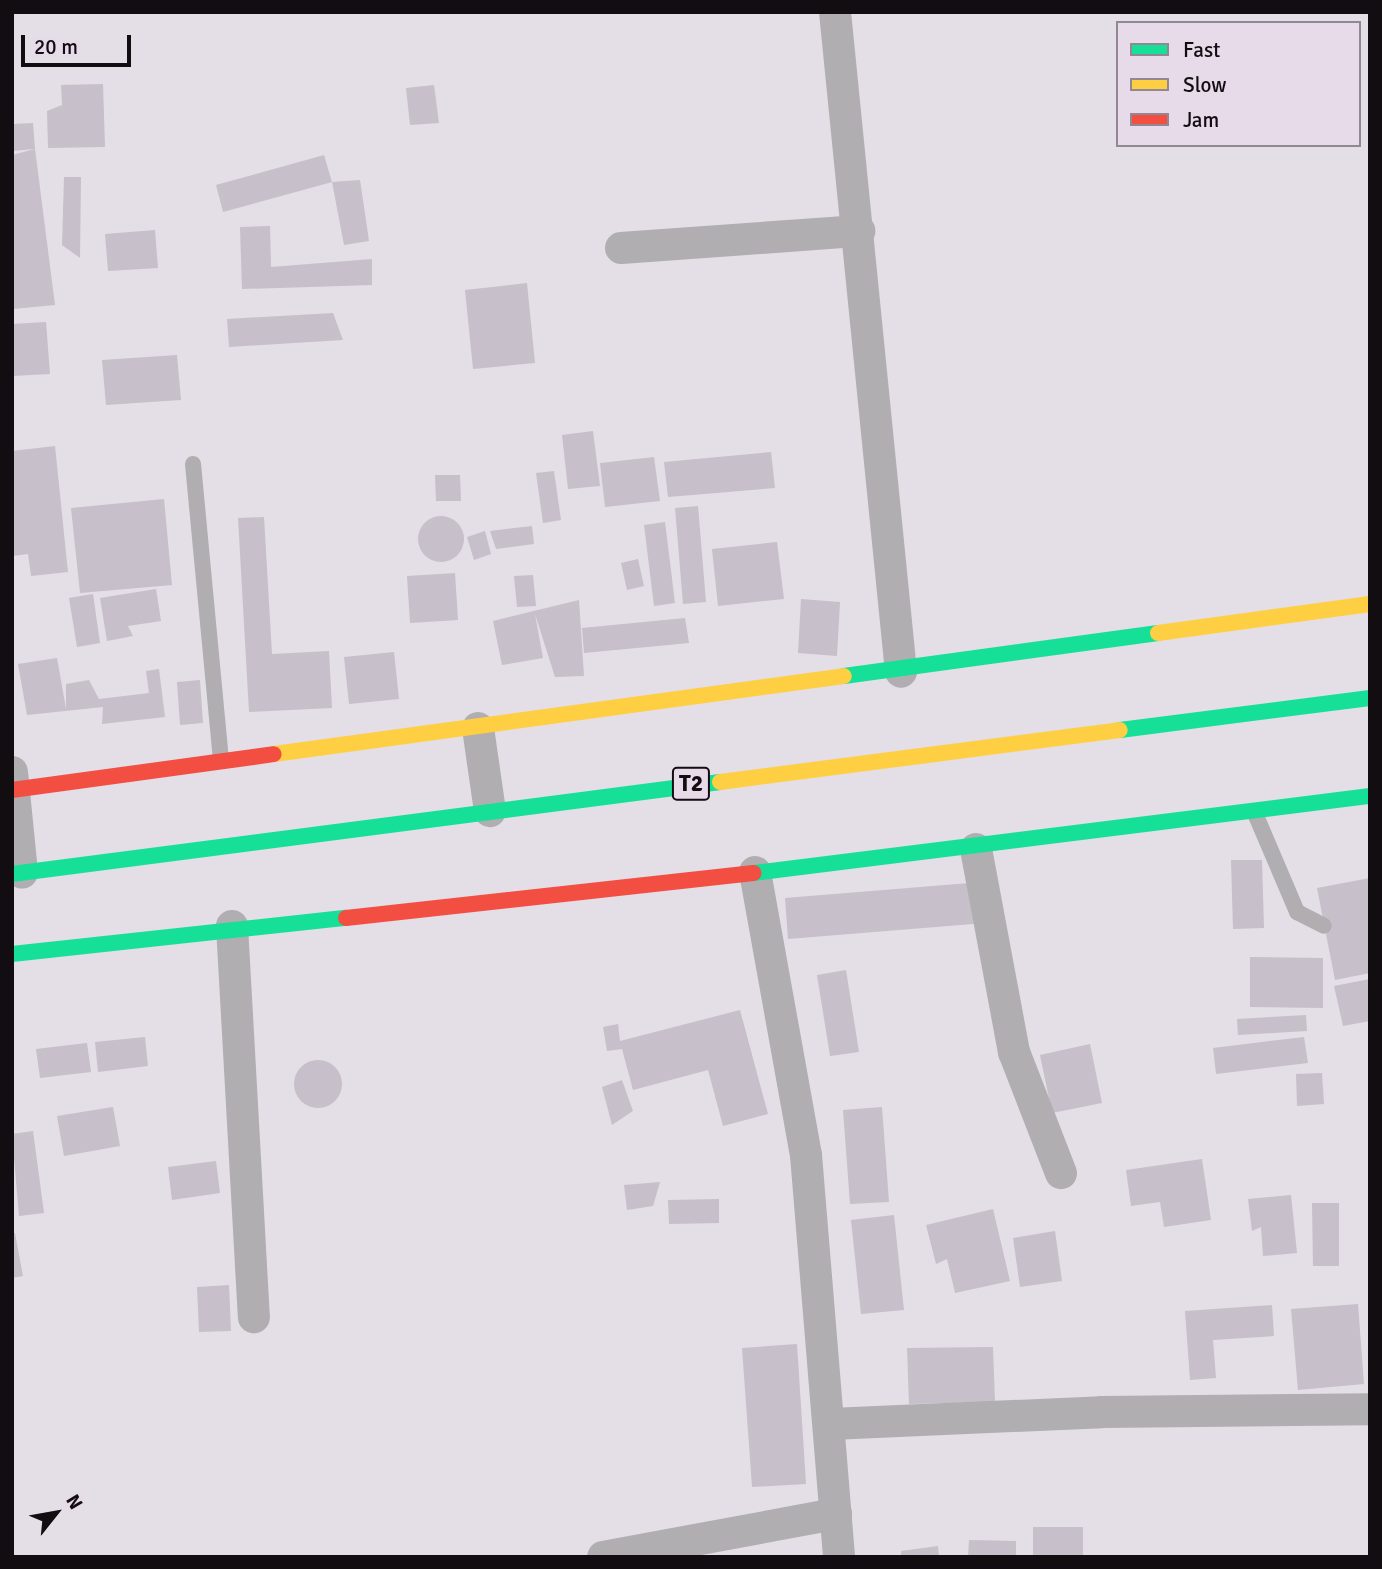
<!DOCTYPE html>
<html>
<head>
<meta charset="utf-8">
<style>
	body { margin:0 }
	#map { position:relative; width:1382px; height:1569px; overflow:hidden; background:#e4dee6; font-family:Signika,sans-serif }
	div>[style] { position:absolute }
	.building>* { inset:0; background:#c7bfc9 }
	.round { border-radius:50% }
	.lane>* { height:16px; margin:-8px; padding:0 8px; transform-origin:8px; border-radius:8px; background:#b0aeb0 }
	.street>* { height:32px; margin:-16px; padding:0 16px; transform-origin:16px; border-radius:16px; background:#b0aeb0 }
	.fast>* { height:16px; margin:-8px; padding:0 8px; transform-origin:8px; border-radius:8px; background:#16e098 }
	.slow>* { height:16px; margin:-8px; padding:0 8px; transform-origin:8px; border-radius:8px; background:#ffcf43 }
	.jam>* { height:16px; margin:-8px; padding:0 8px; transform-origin:8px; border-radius:8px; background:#f24e42 }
	span { translate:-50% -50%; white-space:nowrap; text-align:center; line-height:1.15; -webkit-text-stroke:5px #e7dae9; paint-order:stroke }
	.shield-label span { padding:2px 5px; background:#e7dae9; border:2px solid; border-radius:5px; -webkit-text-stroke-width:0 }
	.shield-label { font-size:23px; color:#110d11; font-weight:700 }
	.frame { position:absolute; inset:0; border:14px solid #110d11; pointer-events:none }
	.legend { position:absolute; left:1116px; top:21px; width:245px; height:126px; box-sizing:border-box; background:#e7dae9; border:2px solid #918893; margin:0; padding:9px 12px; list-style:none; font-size:21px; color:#110d11 }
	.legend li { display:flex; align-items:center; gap:14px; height:35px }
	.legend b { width:35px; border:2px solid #918893 }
	.north { position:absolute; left:21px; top:1478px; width:70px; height:70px; -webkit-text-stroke:5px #e7dae9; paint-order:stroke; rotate:59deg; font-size:19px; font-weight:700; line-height:28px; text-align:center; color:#110d11 }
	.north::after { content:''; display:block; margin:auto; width:24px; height:32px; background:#110d11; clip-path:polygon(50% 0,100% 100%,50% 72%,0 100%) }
	.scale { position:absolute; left:21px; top:35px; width:110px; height:32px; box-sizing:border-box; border:4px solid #110d11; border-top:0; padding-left:9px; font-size:21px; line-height:24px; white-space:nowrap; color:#110d11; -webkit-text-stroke:5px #e7dae9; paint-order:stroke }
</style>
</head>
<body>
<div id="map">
	<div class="building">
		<div style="clip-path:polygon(103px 84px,105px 147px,48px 148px,47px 111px,62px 105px,61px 85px)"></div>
		<div style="clip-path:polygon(434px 85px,439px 123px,410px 125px,406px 88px)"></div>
		<div style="clip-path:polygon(33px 123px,35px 149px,12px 151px,12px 124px)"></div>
		<div style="clip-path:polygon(35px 149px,55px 305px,13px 309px,12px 155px)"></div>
		<div style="clip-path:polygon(324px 155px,332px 182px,223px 212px,216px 185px)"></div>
		<div style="clip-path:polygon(64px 177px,81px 177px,80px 258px,62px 245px)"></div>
		<div style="clip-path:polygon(360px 180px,369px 241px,344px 245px,332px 182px)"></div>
		<div style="clip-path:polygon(270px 226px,271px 267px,372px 259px,372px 285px,242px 289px,240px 227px)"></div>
		<div style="clip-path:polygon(155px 230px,158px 268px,108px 271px,105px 234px)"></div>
		<div style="clip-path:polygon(527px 283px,535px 363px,473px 369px,465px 290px)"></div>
		<div style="clip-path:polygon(333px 313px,343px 340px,229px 347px,227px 319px)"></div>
		<div style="clip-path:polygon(46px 322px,50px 374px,12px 376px,12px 324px)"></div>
		<div style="clip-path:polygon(177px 355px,181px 400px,106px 405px,102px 360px)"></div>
		<div style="clip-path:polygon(593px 431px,600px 486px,568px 489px,562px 435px)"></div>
		<div style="clip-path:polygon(55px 446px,68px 572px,31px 576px,28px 554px,12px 556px,12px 451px)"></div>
		<div style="clip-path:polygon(771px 452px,775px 488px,668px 497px,664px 462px)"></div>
		<div style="clip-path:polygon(654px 457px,660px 501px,605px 507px,600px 463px)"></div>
		<div style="clip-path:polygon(554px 471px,561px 520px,543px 523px,536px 473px)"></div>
		<div style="clip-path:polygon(435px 475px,460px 475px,461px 501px,436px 501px)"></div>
		<div style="clip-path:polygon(164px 499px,172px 585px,80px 593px,71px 508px)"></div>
		<div style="clip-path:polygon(698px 506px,706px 602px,683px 604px,675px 508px)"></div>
		<div class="round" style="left:418px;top:516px;width:46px;height:46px"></div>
		<div style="clip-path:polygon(264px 517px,272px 654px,329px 651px,332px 708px,249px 712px,238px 518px)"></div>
		<div style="clip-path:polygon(665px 522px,675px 603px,654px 606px,644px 525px)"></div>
		<div style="clip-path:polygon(532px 526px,534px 544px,496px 549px,490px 531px)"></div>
		<div style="clip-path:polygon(485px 531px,491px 554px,474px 560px,467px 537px)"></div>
		<div style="clip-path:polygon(777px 542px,784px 599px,718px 606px,712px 549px)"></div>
		<div style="clip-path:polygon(638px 559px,644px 586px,627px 590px,621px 563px)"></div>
		<div style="clip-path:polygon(455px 573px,458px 620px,410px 623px,407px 576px)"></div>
		<div style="clip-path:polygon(533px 575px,536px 606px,517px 607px,514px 576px)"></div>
		<div style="clip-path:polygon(156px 589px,161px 621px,128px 626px,133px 636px,107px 641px,100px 598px)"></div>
		<div style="clip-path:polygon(93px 594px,100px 643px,77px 647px,69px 598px)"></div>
		<div style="clip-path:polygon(801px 599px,840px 602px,837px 656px,798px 653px)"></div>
		<div style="clip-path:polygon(579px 600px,584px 676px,555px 677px,535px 614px,543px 658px,502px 665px,493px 621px)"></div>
		<div style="clip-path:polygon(685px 618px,689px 643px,584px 653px,582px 628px)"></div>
		<div style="clip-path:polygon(394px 652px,399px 699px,349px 704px,344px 657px)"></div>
		<div style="clip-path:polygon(57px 658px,66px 709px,66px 684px,89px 680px,99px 699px,149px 693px,146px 671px,159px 669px,165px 717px,102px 724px,103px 707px,27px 715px,18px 664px)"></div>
		<div style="clip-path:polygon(200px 680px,203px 723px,180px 725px,177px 682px)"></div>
		<div style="clip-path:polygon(1231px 860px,1262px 860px,1264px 928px,1233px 929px)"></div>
		<div style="clip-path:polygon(1370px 878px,1370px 973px,1335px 980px,1317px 888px)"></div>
		<div style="clip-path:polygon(982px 882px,985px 923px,788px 939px,785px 898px)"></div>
		<div style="clip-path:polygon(1250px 957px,1323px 958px,1323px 1008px,1250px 1007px)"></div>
		<div style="clip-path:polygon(846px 970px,859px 1052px,830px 1056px,817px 975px)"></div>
		<div style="clip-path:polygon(1370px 979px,1370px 1021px,1343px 1026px,1334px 986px)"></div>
		<div style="clip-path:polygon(740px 1010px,768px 1114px,723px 1126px,708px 1070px,633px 1090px,622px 1049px,607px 1051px,603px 1027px,618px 1024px,620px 1041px)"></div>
		<div style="clip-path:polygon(1306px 1015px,1307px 1031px,1238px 1035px,1237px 1019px)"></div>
		<div style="clip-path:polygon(145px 1037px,148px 1066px,98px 1072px,95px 1042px)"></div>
		<div style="clip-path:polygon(1304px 1037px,1308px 1063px,1216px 1074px,1213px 1048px)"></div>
		<div style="clip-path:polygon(87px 1043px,91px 1072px,40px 1078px,36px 1049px)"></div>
		<div style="clip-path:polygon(1090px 1044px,1102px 1103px,1052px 1113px,1040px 1055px)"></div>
		<div class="round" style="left:294px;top:1060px;width:48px;height:48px"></div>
		<div style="clip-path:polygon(1322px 1073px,1324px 1104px,1297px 1106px,1296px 1074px)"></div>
		<div style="clip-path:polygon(622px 1080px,633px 1111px,612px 1125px,602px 1087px)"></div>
		<div style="clip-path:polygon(113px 1107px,120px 1146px,64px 1156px,57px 1116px)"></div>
		<div style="clip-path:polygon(882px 1107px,889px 1202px,850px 1204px,843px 1110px)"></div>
		<div style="clip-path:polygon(33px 1131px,44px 1213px,19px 1216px,12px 1134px)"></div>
		<div style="clip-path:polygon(1202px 1159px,1211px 1220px,1164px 1227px,1160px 1202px,1131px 1206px,1126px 1170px)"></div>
		<div style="clip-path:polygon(216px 1161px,220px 1193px,172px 1200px,168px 1167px)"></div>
		<div style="clip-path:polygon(660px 1182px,653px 1206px,627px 1210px,624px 1185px)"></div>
		<div style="clip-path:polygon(1291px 1195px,1297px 1253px,1263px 1256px,1261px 1227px,1252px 1231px,1248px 1199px)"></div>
		<div style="clip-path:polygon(719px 1199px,719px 1223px,669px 1224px,668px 1200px)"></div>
		<div style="clip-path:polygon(1312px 1203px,1339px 1203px,1339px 1266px,1313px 1266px)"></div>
		<div style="clip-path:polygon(993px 1209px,1010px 1281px,955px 1293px,947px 1259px,936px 1264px,926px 1225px)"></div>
		<div style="clip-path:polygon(894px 1215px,904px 1310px,861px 1314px,851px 1220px)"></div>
		<div style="clip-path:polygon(1055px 1231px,1062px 1281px,1020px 1287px,1013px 1238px)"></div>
		<div style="clip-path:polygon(15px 1233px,23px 1276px,12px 1278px,12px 1234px)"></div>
		<div style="clip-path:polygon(229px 1285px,231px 1331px,199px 1332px,197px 1287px)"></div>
		<div style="clip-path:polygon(1358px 1304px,1364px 1384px,1298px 1390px,1291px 1309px)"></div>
		<div style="clip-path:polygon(1272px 1305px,1274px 1336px,1213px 1340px,1216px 1378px,1190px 1380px,1185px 1311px)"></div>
		<div style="clip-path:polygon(797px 1344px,806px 1484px,752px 1487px,742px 1348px)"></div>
		<div style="clip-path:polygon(993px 1347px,995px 1402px,909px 1404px,907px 1348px)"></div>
		<div style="clip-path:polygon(1033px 1527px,1083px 1527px,1083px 1557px,1033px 1557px)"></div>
		<div style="clip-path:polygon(969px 1540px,1016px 1541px,1016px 1557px,968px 1557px)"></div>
		<div style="clip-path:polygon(938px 1546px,939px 1557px,901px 1557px,901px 1551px)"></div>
	</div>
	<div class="lane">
		<div style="left:193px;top:464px;width:298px;rotate:84.6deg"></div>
		<div style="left:1254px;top:811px;width:110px;rotate:66.9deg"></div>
		<div style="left:1297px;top:912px;width:30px;rotate:27deg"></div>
	</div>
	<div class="street">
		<div style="left:835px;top:12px;width:663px;rotate:84.29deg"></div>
		<div style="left:621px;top:248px;width:239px;rotate:-4.1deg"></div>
		<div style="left:478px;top:728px;width:84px;rotate:81.8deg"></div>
		<div style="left:12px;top:772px;width:101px;rotate:84.3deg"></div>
		<div style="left:976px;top:849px;width:207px;rotate:79.4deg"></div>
		<div style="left:1014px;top:1052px;width:130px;rotate:68.8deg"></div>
		<div style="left:755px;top:872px;width:288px;rotate:79.8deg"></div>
		<div style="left:806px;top:1155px;width:403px;rotate:85.3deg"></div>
		<div style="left:232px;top:926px;width:392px;rotate:86.8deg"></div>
		<div style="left:831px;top:1424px;width:271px;rotate:-2.5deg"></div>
		<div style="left:1102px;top:1412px;width:268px;rotate:-0.6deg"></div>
		<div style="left:603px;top:1557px;width:237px;rotate:-10.5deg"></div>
	</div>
	<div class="fast">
		<div style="left:844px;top:676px;width:317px;rotate:-7.8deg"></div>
		<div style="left:1120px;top:730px;width:252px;rotate:-7.3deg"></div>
		<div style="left:754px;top:873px;width:621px;rotate:-7.13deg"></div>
		<div style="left:12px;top:874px;width:714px;rotate:-7.4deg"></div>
		<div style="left:12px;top:954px;width:336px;rotate:-6.2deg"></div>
	</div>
	<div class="slow">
		<div style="left:1158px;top:633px;width:214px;rotate:-7.8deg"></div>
		<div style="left:274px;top:754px;width:575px;rotate:-7.79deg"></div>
		<div style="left:720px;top:782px;width:403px;rotate:-7.4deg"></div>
	</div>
	<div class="jam">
		<div style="left:12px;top:790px;width:264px;rotate:-7.8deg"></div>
		<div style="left:346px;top:918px;width:410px;rotate:-6.3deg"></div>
	</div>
	<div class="shield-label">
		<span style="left:691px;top:784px">T2</span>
	</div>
	<div class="frame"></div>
	<ul class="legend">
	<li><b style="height:9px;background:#16e098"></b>Fast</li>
	<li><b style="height:9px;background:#ffcf43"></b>Slow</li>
	<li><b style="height:9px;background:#f24e42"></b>Jam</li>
	</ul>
	<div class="north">N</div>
	<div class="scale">20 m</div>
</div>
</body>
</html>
